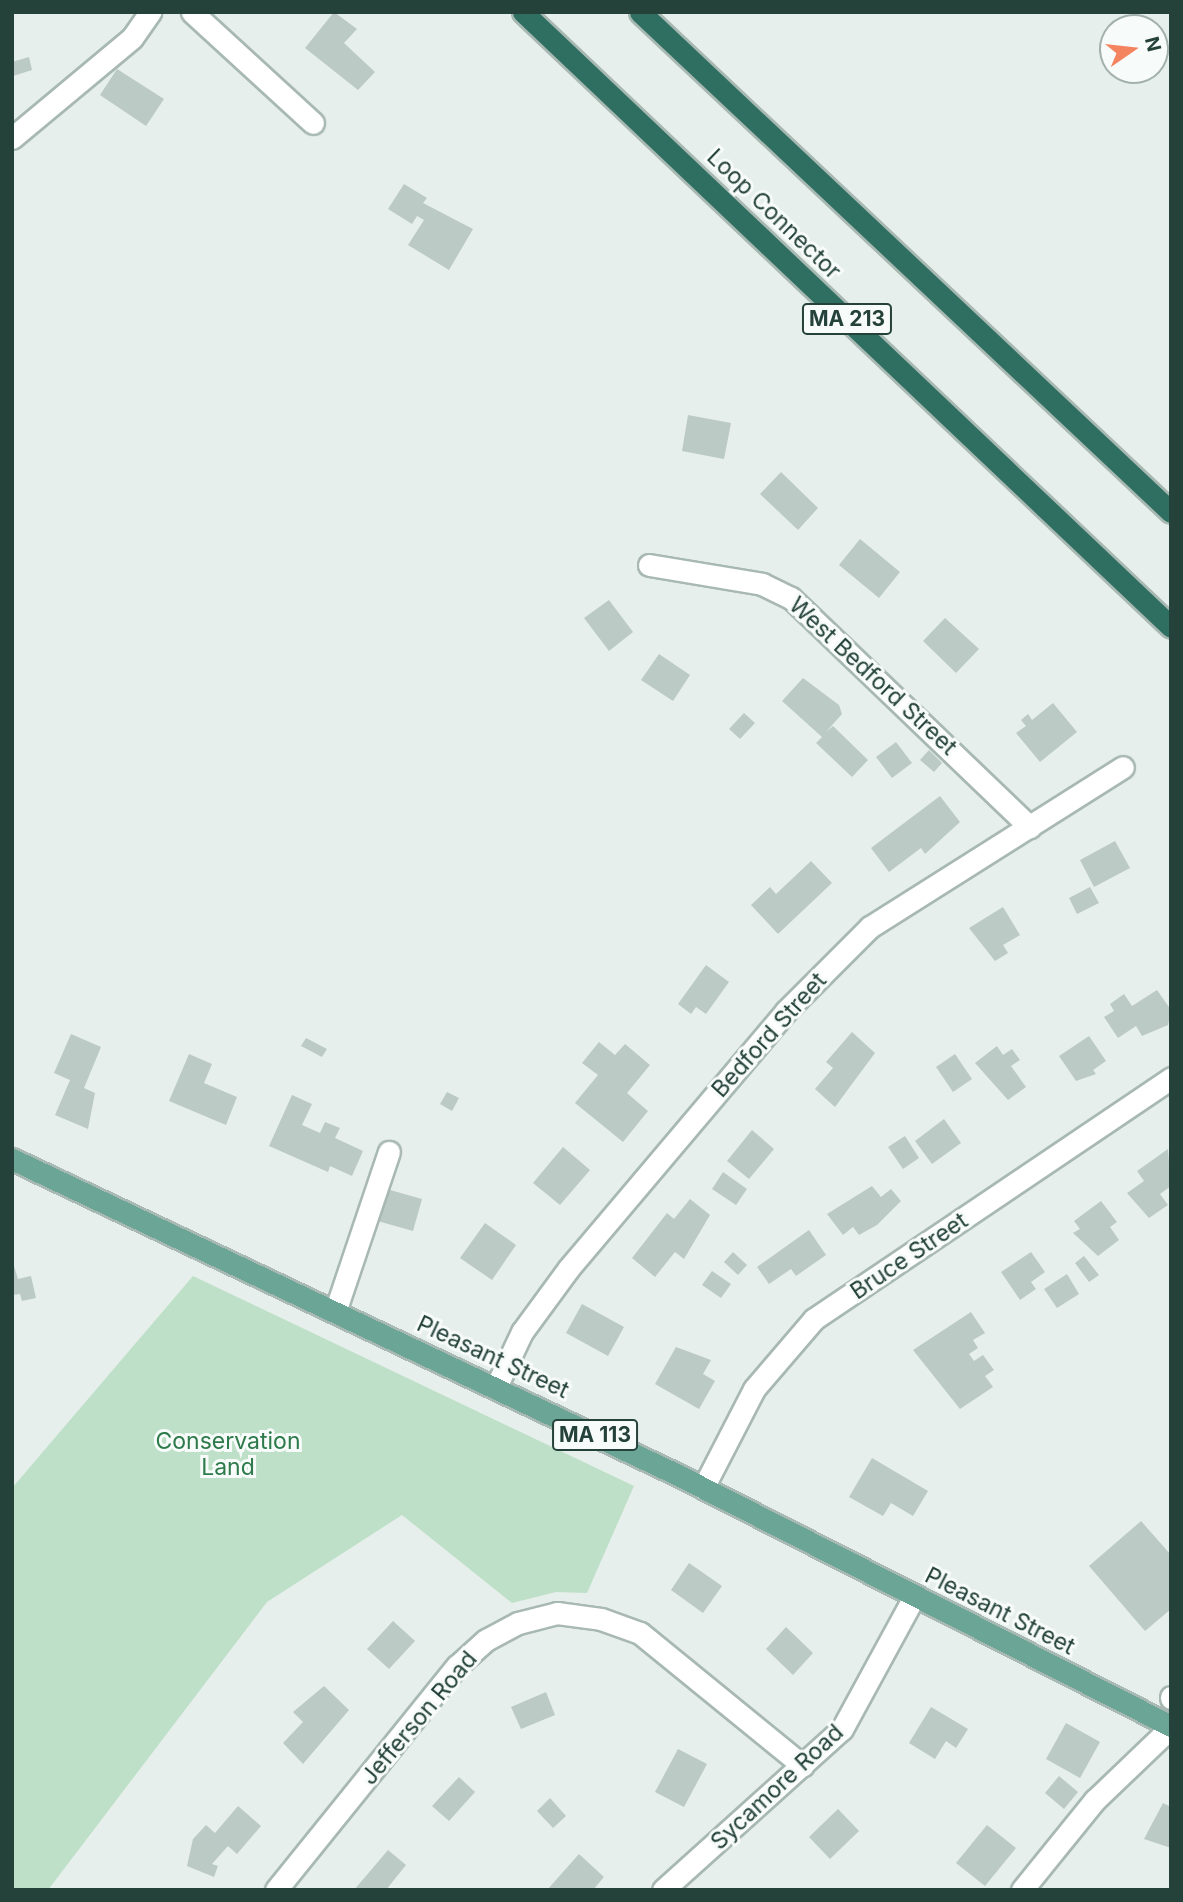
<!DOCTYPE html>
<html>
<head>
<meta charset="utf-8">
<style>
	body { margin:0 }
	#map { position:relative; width:1183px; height:1902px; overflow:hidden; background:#e6efeb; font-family:Inter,sans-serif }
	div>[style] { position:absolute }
	.green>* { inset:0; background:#bfe0c8 }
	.building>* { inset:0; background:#bbcac4 }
	.roads { filter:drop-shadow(2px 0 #a8b8b2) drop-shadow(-2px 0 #a8b8b2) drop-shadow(0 2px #a8b8b2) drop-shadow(0 -2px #a8b8b2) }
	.minor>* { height:21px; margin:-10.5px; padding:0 10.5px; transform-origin:10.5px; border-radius:10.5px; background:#fff }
	.major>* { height:21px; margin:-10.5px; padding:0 10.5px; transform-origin:10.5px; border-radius:10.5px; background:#6aa596 }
	.highway>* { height:21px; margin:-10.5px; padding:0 10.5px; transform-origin:10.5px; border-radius:10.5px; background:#2f6f62 }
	span { translate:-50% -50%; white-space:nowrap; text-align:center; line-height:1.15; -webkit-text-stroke:6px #f7fbf9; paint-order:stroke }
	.shield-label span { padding:2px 5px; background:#f7fbf9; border:2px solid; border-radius:5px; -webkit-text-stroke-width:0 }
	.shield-label { font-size:21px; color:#24423a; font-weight:700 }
	.street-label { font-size:23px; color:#24423a }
	.park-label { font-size:23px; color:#2d7a4b }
	.frame { position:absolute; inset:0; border:14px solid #24423a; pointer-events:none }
	.north { position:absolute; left:1099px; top:14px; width:70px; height:70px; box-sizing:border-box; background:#f7fbf9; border:2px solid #a3b1ad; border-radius:50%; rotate:76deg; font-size:19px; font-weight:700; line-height:28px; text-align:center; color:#24423a }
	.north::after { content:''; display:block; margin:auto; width:24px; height:32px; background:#f4845f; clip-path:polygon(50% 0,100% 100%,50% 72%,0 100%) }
</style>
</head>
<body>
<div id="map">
	<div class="green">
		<div style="clip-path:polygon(193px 1276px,634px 1486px,587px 1593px,556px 1592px,512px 1603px,402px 1515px,267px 1602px,48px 1890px,12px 1890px,12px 1488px)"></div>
	</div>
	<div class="building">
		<div style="clip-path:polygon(334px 12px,357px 29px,344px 43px,375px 72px,358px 90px,305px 48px)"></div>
		<div style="clip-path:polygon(29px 57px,32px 70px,13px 76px,12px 62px)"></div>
		<div style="clip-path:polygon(117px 69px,164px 99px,146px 126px,100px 95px)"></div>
		<div style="clip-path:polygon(404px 184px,427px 198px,423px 203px,473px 229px,449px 270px,408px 245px,424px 220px,417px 216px,412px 224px,388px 209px)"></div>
		<div style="clip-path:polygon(688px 415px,731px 423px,724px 459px,682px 451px)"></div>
		<div style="clip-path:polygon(781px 472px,818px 508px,798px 530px,760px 494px)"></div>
		<div style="clip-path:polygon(860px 539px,900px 572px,879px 598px,839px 565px)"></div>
		<div style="clip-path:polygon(609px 600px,633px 632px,609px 651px,584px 618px)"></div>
		<div style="clip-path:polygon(945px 618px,979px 649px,956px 673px,923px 641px)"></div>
		<div style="clip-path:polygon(659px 654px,690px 675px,673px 701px,641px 680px)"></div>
		<div style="clip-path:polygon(803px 678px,839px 705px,842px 714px,826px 732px,833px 726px,868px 760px,852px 777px,816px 743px,822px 737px,782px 701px)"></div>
		<div style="clip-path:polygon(1053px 703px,1077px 732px,1040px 762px,1016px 733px,1026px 726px,1021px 720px,1028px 714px,1032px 720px)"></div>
		<div style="clip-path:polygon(744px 713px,755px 723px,740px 739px,729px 729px)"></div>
		<div style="clip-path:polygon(896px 742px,912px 763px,892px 778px,876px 757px)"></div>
		<div style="clip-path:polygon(929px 750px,942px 763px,934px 772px,920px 760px)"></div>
		<div style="clip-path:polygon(940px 796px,960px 822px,925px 854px,921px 848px,889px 872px,871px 848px)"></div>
		<div style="clip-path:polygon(1115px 841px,1130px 868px,1094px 887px,1080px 860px)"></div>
		<div style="clip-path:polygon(811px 861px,832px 883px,778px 934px,751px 905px,770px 887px,776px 894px)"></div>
		<div style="clip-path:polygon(1090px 887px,1099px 903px,1077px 914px,1069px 898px)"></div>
		<div style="clip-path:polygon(1003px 907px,1020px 935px,1003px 945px,1008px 953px,995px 961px,969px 928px)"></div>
		<div style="clip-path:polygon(706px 965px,729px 982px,706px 1014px,696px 1007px,691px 1014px,678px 1004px)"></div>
		<div style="clip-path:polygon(1157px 990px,1171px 1010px,1168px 1025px,1142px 1036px,1136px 1026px,1118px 1038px,1104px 1017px,1114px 1011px,1110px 1004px,1124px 994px,1132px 1006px)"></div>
		<div style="clip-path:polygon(852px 1032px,875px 1053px,835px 1107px,815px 1089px,833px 1068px,826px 1062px)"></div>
		<div style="clip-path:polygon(71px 1034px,101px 1047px,84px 1088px,95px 1093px,88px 1129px,55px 1115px,70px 1080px,54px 1073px)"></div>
		<div style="clip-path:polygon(1089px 1036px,1106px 1061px,1093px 1070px,1096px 1074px,1076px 1081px,1059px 1056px)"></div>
		<div style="clip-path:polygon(306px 1038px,327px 1049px,322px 1057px,301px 1046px)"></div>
		<div style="clip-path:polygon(599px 1042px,615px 1055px,625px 1044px,650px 1065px,627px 1093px,648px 1111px,623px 1142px,575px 1103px,598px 1075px,582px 1063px)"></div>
		<div style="clip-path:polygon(997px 1046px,1003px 1055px,1012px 1049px,1020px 1060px,1011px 1066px,1026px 1087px,1008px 1100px,975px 1063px)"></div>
		<div style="clip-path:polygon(189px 1054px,212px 1064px,204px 1083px,237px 1097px,226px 1125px,169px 1101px)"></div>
		<div style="clip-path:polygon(955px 1054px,972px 1079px,953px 1092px,936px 1067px)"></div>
		<div style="clip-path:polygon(447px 1092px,459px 1098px,452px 1111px,440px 1104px)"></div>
		<div style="clip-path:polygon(292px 1095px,312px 1104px,302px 1125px,320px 1133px,325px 1122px,340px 1128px,335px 1138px,363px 1151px,352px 1176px,330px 1166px,328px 1172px,269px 1146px)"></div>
		<div style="clip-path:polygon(944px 1119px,961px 1143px,932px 1164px,915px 1141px)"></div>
		<div style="clip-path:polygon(752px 1130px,774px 1149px,749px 1179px,727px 1161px)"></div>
		<div style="clip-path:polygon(905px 1136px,919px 1158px,903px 1169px,888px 1147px)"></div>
		<div style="clip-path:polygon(563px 1147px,590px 1170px,560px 1205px,533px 1183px)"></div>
		<div style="clip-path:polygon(1168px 1149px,1171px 1186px,1160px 1194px,1168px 1205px,1149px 1218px,1127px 1193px,1144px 1181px,1137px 1171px)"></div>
		<div style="clip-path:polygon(723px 1172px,747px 1189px,736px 1205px,712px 1189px)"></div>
		<div style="clip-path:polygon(872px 1186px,881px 1197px,891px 1189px,901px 1201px,877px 1225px,859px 1235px,853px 1227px,843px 1235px,827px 1214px)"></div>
		<div style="clip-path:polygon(383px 1188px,422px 1199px,413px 1231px,374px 1220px)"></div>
		<div style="clip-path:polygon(690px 1199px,710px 1215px,684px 1259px,675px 1252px,655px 1277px,632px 1258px,667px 1213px,674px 1219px)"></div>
		<div style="clip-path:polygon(1101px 1201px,1117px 1222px,1110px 1227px,1119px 1240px,1098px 1256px,1073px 1233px,1080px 1229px,1074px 1221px)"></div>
		<div style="clip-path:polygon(485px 1223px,516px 1245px,492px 1280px,460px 1258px)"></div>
		<div style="clip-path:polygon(809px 1230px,826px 1255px,796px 1276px,791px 1269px,769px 1284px,757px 1267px)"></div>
		<div style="clip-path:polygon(733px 1252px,747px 1265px,738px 1275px,724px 1262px)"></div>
		<div style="clip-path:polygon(1031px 1252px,1045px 1272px,1031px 1282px,1036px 1289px,1020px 1300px,1001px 1272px)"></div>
		<div style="clip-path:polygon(1084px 1256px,1099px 1275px,1089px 1282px,1075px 1263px)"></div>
		<div style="clip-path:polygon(12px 1259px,18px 1279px,31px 1276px,36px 1298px,22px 1301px,20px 1294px,12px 1295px)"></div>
		<div style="clip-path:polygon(712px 1271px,731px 1284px,721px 1298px,702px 1285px)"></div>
		<div style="clip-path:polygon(1067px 1274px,1079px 1294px,1057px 1308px,1044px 1289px)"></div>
		<div style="clip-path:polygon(582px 1304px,624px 1327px,608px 1356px,566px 1333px)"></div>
		<div style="clip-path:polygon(971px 1312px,985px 1333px,973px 1340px,978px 1348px,969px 1354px,974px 1361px,983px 1355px,994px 1370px,985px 1376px,993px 1387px,960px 1409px,913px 1350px)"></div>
		<div style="clip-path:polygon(676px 1347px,711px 1360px,703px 1374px,715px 1381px,699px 1409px,655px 1384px)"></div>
		<div style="clip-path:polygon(872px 1458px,928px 1491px,913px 1516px,891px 1503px,883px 1516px,849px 1497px)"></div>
		<div style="clip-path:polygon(1141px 1521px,1171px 1555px,1171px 1609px,1145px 1631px,1089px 1566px)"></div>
		<div style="clip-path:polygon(689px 1563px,722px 1586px,703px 1613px,671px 1590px)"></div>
		<div style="clip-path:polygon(393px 1621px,415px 1641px,389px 1669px,367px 1649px)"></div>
		<div style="clip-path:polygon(786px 1627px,813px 1653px,793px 1675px,766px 1649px)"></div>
		<div style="clip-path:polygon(324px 1686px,349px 1710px,303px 1764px,283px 1743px,303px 1722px,293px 1712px)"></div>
		<div style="clip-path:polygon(546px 1692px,555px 1715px,521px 1729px,511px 1707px)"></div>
		<div style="clip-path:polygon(931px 1707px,968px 1729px,956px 1748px,946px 1741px,935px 1759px,909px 1743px)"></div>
		<div style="clip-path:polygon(1066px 1723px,1100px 1742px,1080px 1778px,1046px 1759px)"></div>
		<div style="clip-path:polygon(678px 1749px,707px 1764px,684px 1807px,655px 1792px)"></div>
		<div style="clip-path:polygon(1059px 1776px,1078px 1792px,1064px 1809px,1045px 1793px)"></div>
		<div style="clip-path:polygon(459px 1777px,475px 1792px,449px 1821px,432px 1806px)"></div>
		<div style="clip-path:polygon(550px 1798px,566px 1816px,553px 1828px,537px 1811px)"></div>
		<div style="clip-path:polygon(1163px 1803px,1171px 1807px,1171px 1848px,1144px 1839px)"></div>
		<div style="clip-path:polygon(238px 1806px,261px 1826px,237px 1854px,228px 1846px,212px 1864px,218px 1866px,214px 1877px,187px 1866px,193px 1839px,206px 1825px,215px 1833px)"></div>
		<div style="clip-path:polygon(838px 1809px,859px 1831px,830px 1859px,809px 1837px)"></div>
		<div style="clip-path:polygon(987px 1825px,1016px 1848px,985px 1886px,956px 1863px)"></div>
		<div style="clip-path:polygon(388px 1850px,406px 1865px,386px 1890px,354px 1890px)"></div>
		<div style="clip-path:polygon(579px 1854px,604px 1877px,593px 1890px,547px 1890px)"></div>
	</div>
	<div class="roads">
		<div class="minor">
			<div style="left:192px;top:12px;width:164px;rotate:42.5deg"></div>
			<div style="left:12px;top:138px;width:156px;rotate:-39.8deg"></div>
			<div style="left:132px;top:38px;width:32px;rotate:-55deg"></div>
			<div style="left:649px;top:565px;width:115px;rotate:9.5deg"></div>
			<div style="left:762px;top:584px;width:32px;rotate:26deg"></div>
			<div style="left:791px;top:598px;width:331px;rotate:43.8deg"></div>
			<div style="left:335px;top:1312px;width:169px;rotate:-71.4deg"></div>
			<div style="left:496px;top:1387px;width:61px;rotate:-64.7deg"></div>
			<div style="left:522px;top:1332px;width:79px;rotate:-53.7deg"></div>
			<div style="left:569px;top:1268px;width:336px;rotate:-49.8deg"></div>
			<div style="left:786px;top:1011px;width:119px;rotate:-45deg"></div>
			<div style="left:870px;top:927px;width:299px;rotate:-32.3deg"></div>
			<div style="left:703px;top:1488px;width:111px;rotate:-62.7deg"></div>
			<div style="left:754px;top:1389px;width:92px;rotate:-49.4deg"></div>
			<div style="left:814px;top:1319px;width:431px;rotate:-34deg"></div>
			<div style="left:1171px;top:1697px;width:1px;rotate:90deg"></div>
			<div style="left:276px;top:1890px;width:288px;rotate:-51.1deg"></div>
			<div style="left:457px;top:1666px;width:39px;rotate:-42deg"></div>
			<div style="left:486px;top:1640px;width:36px;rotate:-28deg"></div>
			<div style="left:518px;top:1623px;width:40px;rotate:-14.4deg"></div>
			<div style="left:557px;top:1613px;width:44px;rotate:7.8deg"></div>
			<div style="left:601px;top:1619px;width:41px;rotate:19.7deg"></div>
			<div style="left:640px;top:1633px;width:210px;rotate:39.2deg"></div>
			<div style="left:663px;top:1890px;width:241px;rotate:-42deg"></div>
			<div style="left:842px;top:1729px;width:150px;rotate:-61.4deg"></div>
			<div style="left:1022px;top:1890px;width:116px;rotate:-51deg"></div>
			<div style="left:1095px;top:1800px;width:105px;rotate:-43.8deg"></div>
		</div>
		<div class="major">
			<div style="left:12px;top:1159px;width:733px;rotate:25.38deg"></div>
			<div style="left:674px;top:1473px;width:558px;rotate:26.98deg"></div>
		</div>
		<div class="highway">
			<div style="left:523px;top:12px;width:893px;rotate:43.5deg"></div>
			<div style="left:640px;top:12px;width:729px;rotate:43.28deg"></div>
		</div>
	</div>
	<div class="shield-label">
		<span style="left:847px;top:319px">MA 213</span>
		<span style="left:595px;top:1435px">MA 113</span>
	</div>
	<div class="street-label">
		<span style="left:774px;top:214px;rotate:44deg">Loop Connector</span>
		<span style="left:873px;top:676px;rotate:43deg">West Bedford Street</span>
		<span style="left:769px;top:1035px;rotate:-48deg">Bedford Street</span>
		<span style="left:909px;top:1256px;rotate:-34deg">Bruce Street</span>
		<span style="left:493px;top:1357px;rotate:25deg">Pleasant Street</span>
		<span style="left:1000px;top:1611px;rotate:27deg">Pleasant Street</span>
		<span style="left:419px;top:1718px;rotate:-50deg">Jefferson Road</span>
		<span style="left:777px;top:1787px;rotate:-43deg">Sycamore Road</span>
	</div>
	<div class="park-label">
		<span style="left:228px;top:1454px">Conservation<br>Land</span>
	</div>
	<div class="frame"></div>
	<div class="north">N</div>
</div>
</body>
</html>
